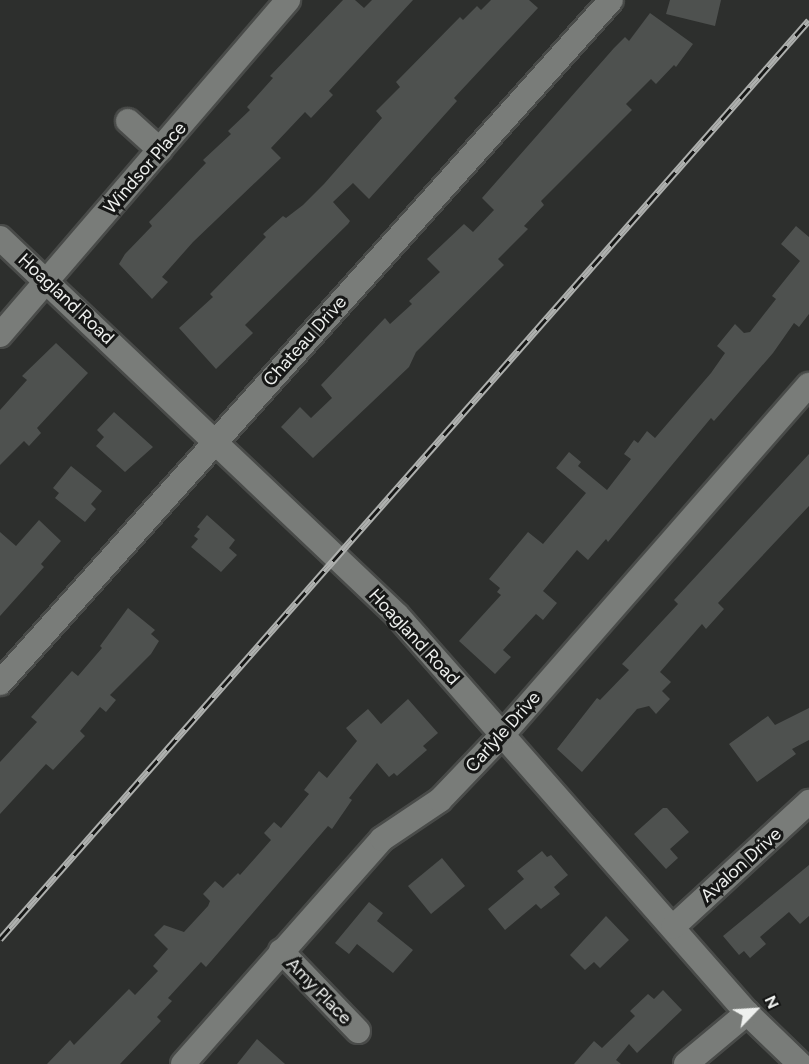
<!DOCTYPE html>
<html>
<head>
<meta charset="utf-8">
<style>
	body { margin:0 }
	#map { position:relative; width:809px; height:1064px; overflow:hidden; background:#2d2f2d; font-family:Figtree,sans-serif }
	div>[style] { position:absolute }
	.building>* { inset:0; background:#4e514f }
	.roads { filter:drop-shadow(2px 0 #494b49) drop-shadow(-2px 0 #494b49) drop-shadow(0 2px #494b49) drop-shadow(0 -2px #494b49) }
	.minor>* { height:24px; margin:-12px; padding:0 12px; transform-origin:12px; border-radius:12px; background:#797c79 }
	.rail>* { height:7px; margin-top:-3.5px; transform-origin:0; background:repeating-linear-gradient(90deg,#161716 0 14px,#aeb0ae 0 28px); box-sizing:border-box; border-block:2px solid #aeb0ae }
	span { translate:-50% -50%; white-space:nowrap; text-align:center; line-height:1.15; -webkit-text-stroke:6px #161716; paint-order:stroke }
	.street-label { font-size:18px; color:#eef0ee }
	.north { position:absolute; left:725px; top:980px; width:60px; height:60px; -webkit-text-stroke:4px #161716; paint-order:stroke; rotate:65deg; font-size:16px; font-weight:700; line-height:24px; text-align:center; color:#eef0ee }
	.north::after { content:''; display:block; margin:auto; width:21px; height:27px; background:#eef0ee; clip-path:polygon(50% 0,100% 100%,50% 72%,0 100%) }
</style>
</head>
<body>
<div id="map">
	<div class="building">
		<div style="clip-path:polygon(343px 0,355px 0,364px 8px,372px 0,413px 0,329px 91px,333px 95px,311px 118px,305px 112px,271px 148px,281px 158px,193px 242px,162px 277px,168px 282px,152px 299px,119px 264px,125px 254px,152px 226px,149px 222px,206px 163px,203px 160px,231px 134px,228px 131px,250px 110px,247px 107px,273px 78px,270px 76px)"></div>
		<div style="clip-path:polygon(491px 0,529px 0,538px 8px,454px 98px,457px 101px,369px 199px,353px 183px,333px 202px,350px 221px,348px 224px,245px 325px,253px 333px,216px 369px,179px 328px,213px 297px,210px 294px,266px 237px,263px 234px,283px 216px,286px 218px,303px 205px,324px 184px,382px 118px,376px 111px,400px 87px,396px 82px,460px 17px,463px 20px,477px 6px,481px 10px)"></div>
		<div style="clip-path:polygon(670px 0,721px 0,715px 26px,666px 14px)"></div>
		<div style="clip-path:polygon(650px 13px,693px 44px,676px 67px,674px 65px,656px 84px,651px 79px,626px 104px,632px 110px,541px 201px,544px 205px,524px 226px,528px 229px,498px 259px,504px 265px,416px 352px,409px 367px,313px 458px,281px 427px,300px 407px,311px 418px,332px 398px,321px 385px,385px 318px,390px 324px,412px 304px,409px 301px,440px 272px,427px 259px,464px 224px,473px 232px,494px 210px,482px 198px,614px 48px,625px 37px,629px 41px)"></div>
		<div style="clip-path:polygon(796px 226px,809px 237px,809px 314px,799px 327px,794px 323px,773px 353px,714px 421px,711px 418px,608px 542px,606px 539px,588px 560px,577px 550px,543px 591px,557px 603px,543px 620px,536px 614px,503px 650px,511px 657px,495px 674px,459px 641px,501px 595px,497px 592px,500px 588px,489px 579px,528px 532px,543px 544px,586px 493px,556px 468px,569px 452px,581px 462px,578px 466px,607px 490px,631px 459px,624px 454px,634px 440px,638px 443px,647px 431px,655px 438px,711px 373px,725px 353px,717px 346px,735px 324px,744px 333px,750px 332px,776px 299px,772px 296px,800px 261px,781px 244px)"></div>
		<div style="clip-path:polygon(56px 343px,88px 373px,37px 428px,41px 433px,29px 446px,24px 441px,0 465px,0 410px,27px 380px,22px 376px)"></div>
		<div style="clip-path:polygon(114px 412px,153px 447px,125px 472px,96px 446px,104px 437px,97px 430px)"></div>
		<div style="clip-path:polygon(809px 454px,809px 506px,718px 603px,724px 609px,706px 629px,702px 624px,660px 672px,671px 682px,662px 691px,670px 699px,656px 714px,649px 706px,637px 709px,582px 772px,557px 749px,597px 698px,600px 700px,629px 670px,622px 664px,678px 604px,674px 600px)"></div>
		<div style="clip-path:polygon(71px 466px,102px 491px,91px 504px,96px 509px,85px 522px,55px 498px,59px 493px,53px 488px)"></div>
		<div style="clip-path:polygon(207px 515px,235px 540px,229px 548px,237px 555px,221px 572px,191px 547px,198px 539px,194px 536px,200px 529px,197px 527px)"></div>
		<div style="clip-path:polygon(39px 520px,61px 541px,41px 564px,44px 567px,0 616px,0 532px,16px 546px)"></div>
		<div style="clip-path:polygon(128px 608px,155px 630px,151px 634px,159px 641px,151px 654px,110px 695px,116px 700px,106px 712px,100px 707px,80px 731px,85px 736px,53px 770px,46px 764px,0 814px,0 762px,37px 722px,31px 717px,72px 671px,78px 676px,102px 648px,100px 646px)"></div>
		<div style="clip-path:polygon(408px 699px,438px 733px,423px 746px,427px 750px,397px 776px,394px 773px,389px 777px,377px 763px,349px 798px,352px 800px,332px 829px,328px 826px,206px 967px,201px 962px,168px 998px,172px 1001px,157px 1017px,161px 1021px,120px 1064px,47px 1064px,70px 1040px,74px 1045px,129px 989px,135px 995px,158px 971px,153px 966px,168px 949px,154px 935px,164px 925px,184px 932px,208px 906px,210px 901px,203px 894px,215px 881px,223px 888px,238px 873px,240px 875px,271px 840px,264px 833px,274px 822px,281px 828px,309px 794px,304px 790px,319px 771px,327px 778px,357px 741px,346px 728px,368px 709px,381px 724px)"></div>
		<div style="clip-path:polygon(809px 708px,809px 740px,792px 749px,796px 754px,757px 782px,729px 744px,768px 716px,775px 725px)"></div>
		<div style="clip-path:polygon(663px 808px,667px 808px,689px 832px,670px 849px,678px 858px,666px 869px,634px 834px)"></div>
		<div style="clip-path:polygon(542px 851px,547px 857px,551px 855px,568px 875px,554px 887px,560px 894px,541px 909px,536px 904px,505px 930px,488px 909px,524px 879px,517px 871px)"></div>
		<div style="clip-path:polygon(442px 858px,465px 886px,431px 914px,408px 886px)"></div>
		<div style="clip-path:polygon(809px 865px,809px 916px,800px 924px,789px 912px,760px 937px,766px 944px,750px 958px,744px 951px,739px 955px,723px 936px)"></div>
		<div style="clip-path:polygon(369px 902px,383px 913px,377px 921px,413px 950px,393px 973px,357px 944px,349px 954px,335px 943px)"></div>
		<div style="clip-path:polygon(606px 916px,629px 940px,600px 968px,594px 962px,585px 970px,570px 955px)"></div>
		<div style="clip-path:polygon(663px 990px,682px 1010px,637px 1053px,629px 1044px,616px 1060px,621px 1064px,574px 1064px,594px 1041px,602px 1048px,635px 1016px,630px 1011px,648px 994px,654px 999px)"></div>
		<div style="clip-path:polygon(257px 1039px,285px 1064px,237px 1064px)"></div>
	</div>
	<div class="roads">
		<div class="minor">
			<div style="left:128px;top:121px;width:43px;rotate:42.2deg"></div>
			<div style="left:0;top:238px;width:547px;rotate:43.52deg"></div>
			<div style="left:397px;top:615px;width:530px;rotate:48.67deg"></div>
			<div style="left:747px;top:1013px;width:74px;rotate:43.9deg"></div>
			<div style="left:0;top:335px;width:442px;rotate:-49.3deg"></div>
			<div style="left:0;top:683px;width:916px;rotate:-48.18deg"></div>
			<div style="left:673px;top:927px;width:185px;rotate:-42.6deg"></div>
			<div style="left:281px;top:951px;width:111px;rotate:46.1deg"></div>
			<div style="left:183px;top:1064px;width:300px;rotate:-48.5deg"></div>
			<div style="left:382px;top:839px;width:70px;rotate:-33.9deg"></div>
			<div style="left:440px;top:800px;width:91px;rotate:-46.3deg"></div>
			<div style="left:503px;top:734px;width:464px;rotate:-48.8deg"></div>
			<div style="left:686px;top:1064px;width:80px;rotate:-39.9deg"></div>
		</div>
	</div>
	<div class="rail">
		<div style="left:0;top:939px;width:1224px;rotate:-48.64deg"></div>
	</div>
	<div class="street-label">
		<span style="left:145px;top:168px;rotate:-49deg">Windsor Place</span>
		<span style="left:66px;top:299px;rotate:43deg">Hoagland Road</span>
		<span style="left:305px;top:341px;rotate:-48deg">Chateau Drive</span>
		<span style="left:414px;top:637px;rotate:47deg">Hoagland Road</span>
		<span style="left:503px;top:732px;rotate:-48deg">Carlyle Drive</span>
		<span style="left:741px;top:865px;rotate:-42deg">Avalon Drive</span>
		<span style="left:319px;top:991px;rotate:46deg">Amy Place</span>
	</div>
	<div class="north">N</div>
</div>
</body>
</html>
